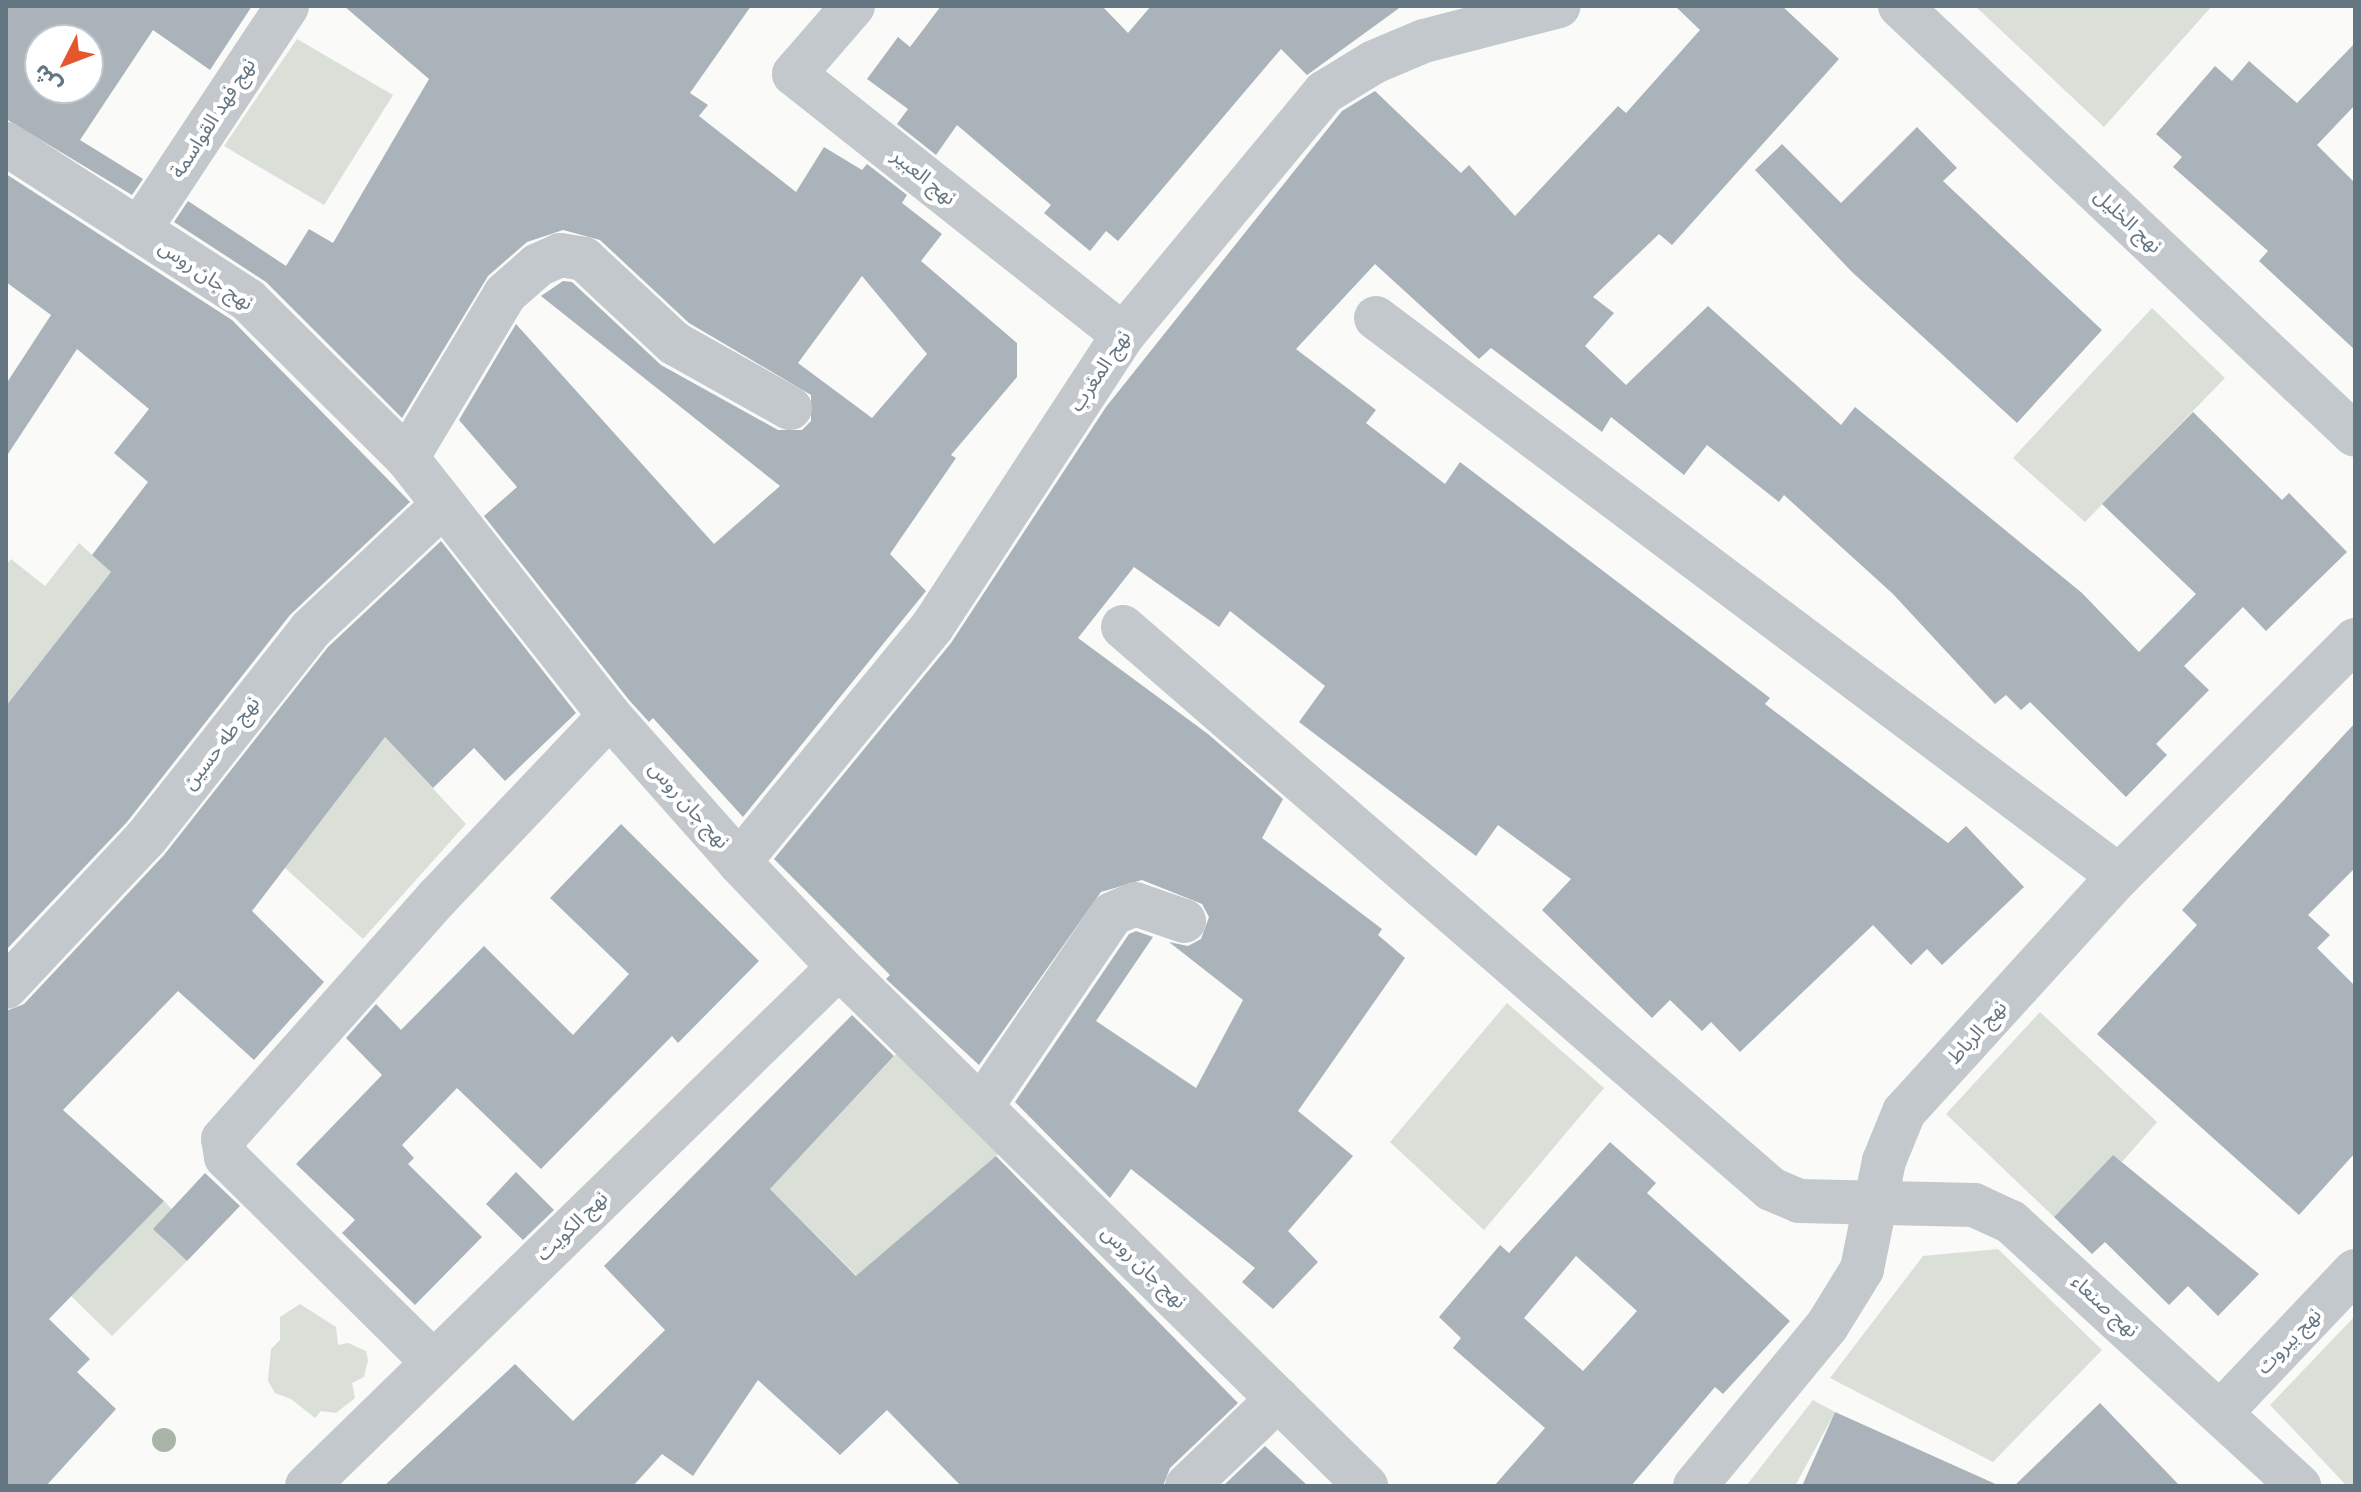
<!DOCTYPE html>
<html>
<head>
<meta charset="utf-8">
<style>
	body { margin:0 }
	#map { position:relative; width:2361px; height:1492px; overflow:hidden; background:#fafaf8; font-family:Signika,"Noto Sans Arabic",sans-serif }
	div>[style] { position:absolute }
	.green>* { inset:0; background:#dadfd7 }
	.building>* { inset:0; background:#aab3b9 }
	.minor>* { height:44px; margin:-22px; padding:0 22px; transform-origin:22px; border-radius:22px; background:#c3c8cc }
	.trees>* { width:24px; height:24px; margin:-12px; border-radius:50%; background:#aab4a7 }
	span { translate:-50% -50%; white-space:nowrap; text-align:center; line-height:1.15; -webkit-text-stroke:8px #fff; paint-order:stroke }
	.street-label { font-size:20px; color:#657683 }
	.frame { position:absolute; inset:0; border:8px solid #657683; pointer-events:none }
	.north { position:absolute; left:24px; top:24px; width:80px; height:80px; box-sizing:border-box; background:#fff; border:2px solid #c1c8cd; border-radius:50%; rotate:228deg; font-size:22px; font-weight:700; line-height:32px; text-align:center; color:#657683 }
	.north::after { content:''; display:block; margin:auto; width:28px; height:36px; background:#e4572e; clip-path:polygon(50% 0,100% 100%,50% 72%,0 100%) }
</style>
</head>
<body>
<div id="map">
	<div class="green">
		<div style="clip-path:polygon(1975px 6px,2212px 6px,2104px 127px)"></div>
		<div style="clip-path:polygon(297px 39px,393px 95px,324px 205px,224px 146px)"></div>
		<div style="clip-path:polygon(2152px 308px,2225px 378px,2085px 522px,2013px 458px)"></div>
		<div style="clip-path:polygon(79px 543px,111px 572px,6px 706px,6px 565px,11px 559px,45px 586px)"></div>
		<div style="clip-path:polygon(385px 737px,466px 824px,363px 939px,284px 867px)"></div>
		<div style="clip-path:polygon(1507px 1003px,1604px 1088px,1484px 1230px,1390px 1142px)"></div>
		<div style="clip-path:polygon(2040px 1012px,2157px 1122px,2122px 1162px,2113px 1155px,2054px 1217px,1946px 1114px)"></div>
		<div style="clip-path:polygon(900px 1050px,1003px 1150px,859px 1278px,770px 1189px)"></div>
		<div style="clip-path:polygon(164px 1201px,182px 1220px,164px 1240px,187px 1261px,112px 1336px,71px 1296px)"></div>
		<div style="clip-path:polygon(1998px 1249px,2102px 1350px,1993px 1462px,1830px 1378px,1923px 1256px)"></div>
		<div style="clip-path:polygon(300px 1304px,336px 1327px,338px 1345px,348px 1343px,366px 1351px,368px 1360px,364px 1377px,352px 1383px,355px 1398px,336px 1413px,321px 1411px,315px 1418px,291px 1399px,275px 1393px,268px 1381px,271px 1349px,280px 1340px,280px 1317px)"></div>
		<div style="clip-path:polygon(2355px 1316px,2355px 1486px,2347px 1486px,2270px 1405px)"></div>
		<div style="clip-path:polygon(1813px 1400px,1835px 1412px,1795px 1486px,1746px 1486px)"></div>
	</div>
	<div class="building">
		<div style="clip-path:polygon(evenodd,6px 6px,252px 6px,210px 70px,153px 30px,80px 140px,143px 179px,132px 195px,6px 119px,6px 6px,40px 40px,88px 40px,88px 88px,40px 88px,40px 40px)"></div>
		<div style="clip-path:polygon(evenodd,344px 6px,751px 6px,690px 93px,708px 105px,699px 116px,796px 192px,824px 147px,862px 170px,867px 164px,907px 195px,902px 203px,942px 234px,921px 261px,1017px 343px,1017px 377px,951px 455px,956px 458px,890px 554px,926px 591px,743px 817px,653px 718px,649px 722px,629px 700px,484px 516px,517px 487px,459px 420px,516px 324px,714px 544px,780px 486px,541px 296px,563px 281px,572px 282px,661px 365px,778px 430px,802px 430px,811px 421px,811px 395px,689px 323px,600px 240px,563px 230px,527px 242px,488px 276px,402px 418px,266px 282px,174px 222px,188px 201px,286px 266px,309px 229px,333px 243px,429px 79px,344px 6px,862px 276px,927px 354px,872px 418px,798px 363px,862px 276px)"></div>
		<div style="clip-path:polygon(941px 6px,1102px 6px,1128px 33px,1151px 6px,1402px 6px,1307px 75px,1281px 49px,1118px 241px,1106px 231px,1090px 251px,1044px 213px,1051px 205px,957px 125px,936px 155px,897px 124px,908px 109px,867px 79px,898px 37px,910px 47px)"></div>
		<div style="clip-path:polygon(1675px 6px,1782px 6px,1839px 59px,1672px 245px,1659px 234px,1593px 297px,1614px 313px,1585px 346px,1626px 385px,1708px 306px,1841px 425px,1855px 407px,2082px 593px,2139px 652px,2196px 594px,2102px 504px,2193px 412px,2282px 500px,2289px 493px,2347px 552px,2266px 631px,2243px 607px,2184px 666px,2209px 690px,2156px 744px,2167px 755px,2126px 797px,2030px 702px,2021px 710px,2006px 695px,1995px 704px,1893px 594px,1784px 495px,1779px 502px,1707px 445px,1684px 475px,1611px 417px,1602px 432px,1491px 348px,1479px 359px,1375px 264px,1296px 349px,1376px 410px,1366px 423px,1445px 484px,1460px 462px,1770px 698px,1765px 704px,1948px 843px,1966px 826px,2024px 887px,1942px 965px,1927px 949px,1911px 965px,1873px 925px,1740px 1052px,1711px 1022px,1702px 1031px,1670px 1000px,1652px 1018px,1542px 910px,1571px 879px,1498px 825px,1476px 856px,1299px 722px,1325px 686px,1230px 611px,1219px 627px,1134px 567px,1078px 638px,1208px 734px,1283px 799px,1262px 838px,1382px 929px,1378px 935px,1405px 958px,1298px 1111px,1353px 1156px,1288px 1231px,1318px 1262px,1273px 1309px,1242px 1282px,1255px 1268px,1131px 1169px,1110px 1198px,1015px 1102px,1129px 934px,1136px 931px,1153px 937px,1096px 1021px,1196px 1088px,1243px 1000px,1169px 942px,1188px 946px,1201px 939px,1209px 917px,1202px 904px,1142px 880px,1101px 892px,979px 1065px,886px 979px,890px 975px,774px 859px,951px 643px,1106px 407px,1342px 111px,1375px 91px,1461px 173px,1469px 165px,1515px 216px,1618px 106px,1626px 113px,1700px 30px)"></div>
		<div style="clip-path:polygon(2355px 43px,2355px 105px,2317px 145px,2355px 183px,2355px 350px,2259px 261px,2268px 251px,2173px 167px,2182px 157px,2156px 134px,2215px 66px,2232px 81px,2249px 61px,2297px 103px)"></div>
		<div style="clip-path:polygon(1917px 127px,1957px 168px,1943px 181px,2102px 330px,2017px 423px,1852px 272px,1755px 170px,1782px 144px,1841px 203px)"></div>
		<div style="clip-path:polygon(6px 174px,232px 320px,410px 502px,290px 615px,127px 822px,6px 950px,6px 706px,111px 572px,92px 555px,148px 482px,114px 453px,149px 409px,77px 349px,6px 457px,6px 384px,51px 315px,6px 282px)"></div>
		<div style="clip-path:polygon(441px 541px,576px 713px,505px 781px,474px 748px,433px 788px,385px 737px,252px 911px,324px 982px,254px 1060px,178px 991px,63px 1110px,164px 1201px,49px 1319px,90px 1359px,77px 1372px,116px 1409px,46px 1486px,6px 1486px,6px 1011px,24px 1004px,164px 855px,328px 647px)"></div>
		<div style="clip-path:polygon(2355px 723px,2355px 868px,2308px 915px,2330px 935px,2317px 948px,2355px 986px,2355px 1153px,2299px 1215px,2097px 1034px,2197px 925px,2182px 910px)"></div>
		<div style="clip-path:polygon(621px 824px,759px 961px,678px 1043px,672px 1036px,541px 1169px,457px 1088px,402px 1145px,414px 1158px,408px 1164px,482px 1237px,415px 1305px,342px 1233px,355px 1220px,296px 1164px,382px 1075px,346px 1038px,376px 1004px,401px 1030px,484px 946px,573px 1035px,629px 974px,550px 898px)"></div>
		<div style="clip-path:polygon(852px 1015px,894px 1056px,770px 1189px,856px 1276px,996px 1156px,1238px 1403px,1170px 1468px,1163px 1486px,961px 1486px,887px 1410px,840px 1455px,758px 1380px,693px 1476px,662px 1454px,633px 1486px,384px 1486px,515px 1364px,573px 1421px,665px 1330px,604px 1266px)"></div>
		<div style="clip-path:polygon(evenodd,1610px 1142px,1656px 1183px,1647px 1193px,1790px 1321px,1723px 1394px,1715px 1387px,1631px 1486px,1494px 1486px,1545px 1428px,1453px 1348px,1461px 1338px,1439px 1317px,1500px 1245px,1509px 1253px,1610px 1142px,1576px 1256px,1637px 1311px,1583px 1371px,1524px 1318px,1576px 1256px)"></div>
		<div style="clip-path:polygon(2113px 1155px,2259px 1274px,2218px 1316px,2188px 1286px,2169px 1305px,2105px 1242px,2092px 1254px,2054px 1217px)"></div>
		<div style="clip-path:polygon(516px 1172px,554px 1210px,523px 1240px,486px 1204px)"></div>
		<div style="clip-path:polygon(205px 1173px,240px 1206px,187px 1261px,153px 1229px)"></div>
		<div style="clip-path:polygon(2100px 1403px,2180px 1486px,2014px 1486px)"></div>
		<div style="clip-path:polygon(1835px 1412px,2000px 1486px,1802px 1486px)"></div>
		<div style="clip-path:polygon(1265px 1446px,1308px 1486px,1223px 1486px)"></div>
	</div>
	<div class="minor">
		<div style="left:853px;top:6px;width:90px;rotate:130.9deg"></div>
		<div style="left:794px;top:74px;width:420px;rotate:38.4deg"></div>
		<div style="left:1900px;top:6px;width:625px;rotate:43.32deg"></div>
		<div style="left:6px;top:144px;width:288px;rotate:32.8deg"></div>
		<div style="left:248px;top:300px;width:224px;rotate:44.8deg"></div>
		<div style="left:407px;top:458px;width:328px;rotate:51.8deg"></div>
		<div style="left:610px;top:716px;width:195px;rotate:48.5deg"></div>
		<div style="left:739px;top:862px;width:145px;rotate:46.4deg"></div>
		<div style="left:839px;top:967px;width:740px;rotate:44.56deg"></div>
		<div style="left:139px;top:230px;width:268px;rotate:-56.5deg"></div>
		<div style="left:1376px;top:318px;width:929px;rotate:36.91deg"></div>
		<div style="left:407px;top:458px;width:191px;rotate:-59.1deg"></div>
		<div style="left:505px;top:294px;width:44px;rotate:-41.3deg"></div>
		<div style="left:538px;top:265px;width:24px;rotate:-24deg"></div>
		<div style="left:560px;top:255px;width:24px;rotate:9deg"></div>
		<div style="left:584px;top:259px;width:123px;rotate:43deg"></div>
		<div style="left:674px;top:343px;width:133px;rotate:29.3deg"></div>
		<div style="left:1123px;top:627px;width:858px;rotate:40.93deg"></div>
		<div style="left:1771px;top:1189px;width:30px;rotate:23deg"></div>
		<div style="left:1799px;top:1201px;width:175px;rotate:1.3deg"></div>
		<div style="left:1974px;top:1205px;width:41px;rotate:24.7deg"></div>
		<div style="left:2011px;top:1222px;width:391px;rotate:42.5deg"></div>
		<div style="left:739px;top:862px;width:304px;rotate:-50.6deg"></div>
		<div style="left:932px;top:627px;width:349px;rotate:-56.8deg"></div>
		<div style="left:1123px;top:335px;width:316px;rotate:-50.3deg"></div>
		<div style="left:1325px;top:92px;width:57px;rotate:-31.5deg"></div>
		<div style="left:1374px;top:62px;width:54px;rotate:-22.8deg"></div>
		<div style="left:1424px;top:41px;width:139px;rotate:-14.5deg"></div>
		<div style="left:6px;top:987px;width:204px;rotate:-46.8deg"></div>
		<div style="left:146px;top:838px;width:265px;rotate:-51.7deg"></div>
		<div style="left:310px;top:630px;width:183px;rotate:-43.2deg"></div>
		<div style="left:981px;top:1107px;width:233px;rotate:-55.8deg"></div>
		<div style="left:1112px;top:914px;width:25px;rotate:-23deg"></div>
		<div style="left:1135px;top:904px;width:52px;rotate:19.1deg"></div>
		<div style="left:433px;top:1362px;width:291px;rotate:-135.3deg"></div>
		<div style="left:226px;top:1157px;width:18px;rotate:-99deg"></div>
		<div style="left:223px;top:1139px;width:322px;rotate:-48.4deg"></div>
		<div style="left:437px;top:898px;width:251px;rotate:-46.5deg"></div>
		<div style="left:2222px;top:1411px;width:193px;rotate:-46.5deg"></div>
		<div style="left:307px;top:1486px;width:743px;rotate:-44.29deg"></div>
		<div style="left:1187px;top:1486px;width:126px;rotate:-43.7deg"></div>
		<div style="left:1695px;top:1486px;width:207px;rotate:-50.5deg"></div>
		<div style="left:1827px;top:1326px;width:67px;rotate:-58.4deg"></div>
		<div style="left:1862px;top:1269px;width:110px;rotate:-78.5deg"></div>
		<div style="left:1884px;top:1161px;width:53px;rotate:-67.8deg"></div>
		<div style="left:1904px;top:1112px;width:319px;rotate:-47.7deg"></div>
		<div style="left:2119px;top:876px;width:334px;rotate:-45deg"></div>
	</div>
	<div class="trees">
		<div style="left:164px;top:1440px"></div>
	</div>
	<div class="street-label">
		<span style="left:213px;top:118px;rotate:-57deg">نهج فهد القواسمة</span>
		<span style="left:924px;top:177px;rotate:39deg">نهج العبير</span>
		<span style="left:2128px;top:221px;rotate:43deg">نهج الخليل</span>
		<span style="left:206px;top:275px;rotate:34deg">نهج جان روس</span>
		<span style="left:1100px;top:371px;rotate:-56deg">نهج المغرب</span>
		<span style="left:221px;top:743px;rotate:-52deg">نهج طه حسين</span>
		<span style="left:689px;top:805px;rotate:48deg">نهج جان روس</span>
		<span style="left:1977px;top:1032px;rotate:-48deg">نهج الرباط</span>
		<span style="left:572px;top:1226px;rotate:-44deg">نهج الكويت</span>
		<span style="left:1144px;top:1267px;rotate:44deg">نهج جان روس</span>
		<span style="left:2105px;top:1306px;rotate:42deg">نهج صنعاء</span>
		<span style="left:2289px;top:1341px;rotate:-46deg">نهج بيروت</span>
	</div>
	<div class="frame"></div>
	<div class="north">ش</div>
</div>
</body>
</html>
